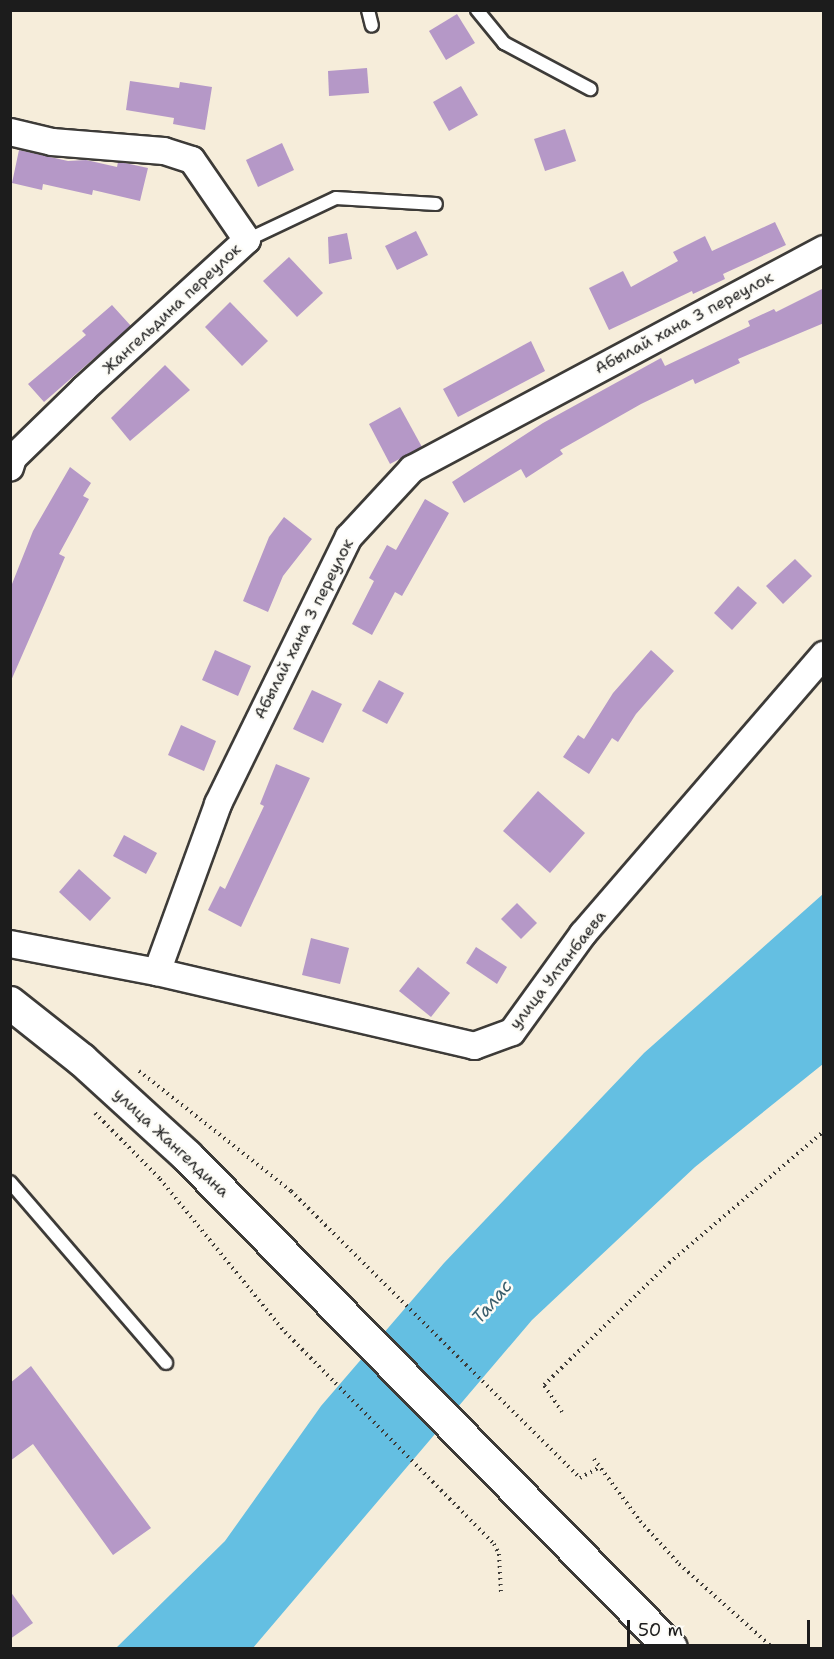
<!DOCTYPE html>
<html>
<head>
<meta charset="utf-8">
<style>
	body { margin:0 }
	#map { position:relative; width:834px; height:1659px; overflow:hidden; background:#f6edda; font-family:"Shantell Sans",sans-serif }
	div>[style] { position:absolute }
	.water>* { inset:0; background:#64bfe2 }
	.building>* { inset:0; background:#b598c7 }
	.path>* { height:4px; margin-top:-2px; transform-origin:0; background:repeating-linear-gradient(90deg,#3d3b38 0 1.5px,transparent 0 6px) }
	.roads { filter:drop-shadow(2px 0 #3d3b38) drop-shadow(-2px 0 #3d3b38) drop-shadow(0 2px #3d3b38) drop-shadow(0 -2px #3d3b38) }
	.service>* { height:12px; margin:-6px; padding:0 6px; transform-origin:6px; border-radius:6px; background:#fff }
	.minor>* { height:26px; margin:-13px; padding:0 13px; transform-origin:13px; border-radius:13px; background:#fff }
	.tertiary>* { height:32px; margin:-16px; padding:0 16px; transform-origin:16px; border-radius:16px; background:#fff }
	span { translate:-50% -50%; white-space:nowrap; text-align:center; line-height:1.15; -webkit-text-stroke:5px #fdfcf7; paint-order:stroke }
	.street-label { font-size:16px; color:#1c1c1c }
	.water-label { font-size:18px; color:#395d6b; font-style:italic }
	.frame { position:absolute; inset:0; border:12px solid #1c1c1c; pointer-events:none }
	.scale { position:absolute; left:627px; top:1620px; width:183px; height:27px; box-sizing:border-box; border:3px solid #1c1c1c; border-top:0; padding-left:8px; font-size:18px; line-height:21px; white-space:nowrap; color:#1c1c1c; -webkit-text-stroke:4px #fdfcf7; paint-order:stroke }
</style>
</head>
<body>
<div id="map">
	<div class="water">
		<div style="clip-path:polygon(823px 894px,823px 1064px,695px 1167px,532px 1320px,253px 1648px,116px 1648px,225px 1541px,321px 1406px,444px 1263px,644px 1053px)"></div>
	</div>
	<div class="building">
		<div style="clip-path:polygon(457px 14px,475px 43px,446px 60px,429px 31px)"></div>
		<div style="clip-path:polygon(367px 68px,369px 93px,329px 96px,328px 71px)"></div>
		<div style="clip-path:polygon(130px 81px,179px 88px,180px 82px,212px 87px,205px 130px,173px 124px,174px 118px,126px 110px)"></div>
		<div style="clip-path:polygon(461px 86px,478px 115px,449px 131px,433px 102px)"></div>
		<div style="clip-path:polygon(565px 129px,576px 161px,545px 171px,534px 139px)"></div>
		<div style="clip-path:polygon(282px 143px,294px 170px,258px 187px,246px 160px)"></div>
		<div style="clip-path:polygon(19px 150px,68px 161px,86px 160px,117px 167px,118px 162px,125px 163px,148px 168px,140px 201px,93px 190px,92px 195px,43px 184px,42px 190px,12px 183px)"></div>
		<div style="clip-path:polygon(775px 222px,786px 245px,723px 274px,725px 279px,693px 294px,692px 291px,609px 330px,589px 288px,623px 271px,631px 287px,678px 261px,673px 252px,705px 236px,712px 251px)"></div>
		<div style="clip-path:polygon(416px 231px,428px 255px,397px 270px,385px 246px)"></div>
		<div style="clip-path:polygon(347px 233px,352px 259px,329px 264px,328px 237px)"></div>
		<div style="clip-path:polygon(289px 257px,323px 293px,297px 317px,263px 281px)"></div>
		<div style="clip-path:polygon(824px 288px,824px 323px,738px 359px,740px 363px,695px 384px,693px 379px,641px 404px,560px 450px,563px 454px,526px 478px,521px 469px,464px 503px,452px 482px,543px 423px,661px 358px,665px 366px,750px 326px,748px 321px,774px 309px,776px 312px)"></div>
		<div style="clip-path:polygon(230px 302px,268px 341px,242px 366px,205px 327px)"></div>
		<div style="clip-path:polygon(112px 305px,131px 326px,44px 402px,28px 384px,86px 335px,82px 331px)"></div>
		<div style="clip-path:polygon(531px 341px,545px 371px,458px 417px,443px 389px)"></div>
		<div style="clip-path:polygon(165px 365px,190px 390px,130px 441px,111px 418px)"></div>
		<div style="clip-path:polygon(400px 407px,422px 447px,390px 464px,369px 424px)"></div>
		<div style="clip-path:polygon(70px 467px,91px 483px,83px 496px,89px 499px,59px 554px,65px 557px,10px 683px,10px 589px,33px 531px)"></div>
		<div style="clip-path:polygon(425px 499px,449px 513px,402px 596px,395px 592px,372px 635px,352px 624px,374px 581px,369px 578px,387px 545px,396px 550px)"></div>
		<div style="clip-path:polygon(284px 517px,312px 539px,283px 576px,268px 612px,243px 601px,269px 537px)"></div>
		<div style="clip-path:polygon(795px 559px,812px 576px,783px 604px,766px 586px)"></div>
		<div style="clip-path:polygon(738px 586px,757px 603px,732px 630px,714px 613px)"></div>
		<div style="clip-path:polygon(215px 650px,251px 666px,238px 696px,202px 680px)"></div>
		<div style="clip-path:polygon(651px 650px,674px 671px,636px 714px,618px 742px,612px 738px,589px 774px,563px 757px,578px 735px,584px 739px,613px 693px)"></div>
		<div style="clip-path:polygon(379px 680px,404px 693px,387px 724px,362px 711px)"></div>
		<div style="clip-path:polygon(312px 690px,342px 704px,323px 743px,293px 729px)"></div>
		<div style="clip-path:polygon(181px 725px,216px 741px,204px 771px,168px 755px)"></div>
		<div style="clip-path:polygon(276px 764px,310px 778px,241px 927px,208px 910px,220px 886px,225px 889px,264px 806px,260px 804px)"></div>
		<div style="clip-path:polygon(538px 791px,585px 833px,550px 873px,503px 831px)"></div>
		<div style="clip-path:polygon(124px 835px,157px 853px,146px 874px,113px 856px)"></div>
		<div style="clip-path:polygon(79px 869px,111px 898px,90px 921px,59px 892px)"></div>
		<div style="clip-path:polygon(517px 903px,537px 923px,521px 939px,501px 919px)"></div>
		<div style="clip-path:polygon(311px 938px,349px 948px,340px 984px,302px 975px)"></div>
		<div style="clip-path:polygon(476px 947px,507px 967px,497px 984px,466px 963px)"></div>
		<div style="clip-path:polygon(418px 967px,450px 993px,431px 1017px,399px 991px)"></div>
		<div style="clip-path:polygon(31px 1366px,151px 1528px,113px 1555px,33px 1444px,10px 1461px,10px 1383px)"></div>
		<div style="clip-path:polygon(10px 1591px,33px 1623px,10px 1639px)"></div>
	</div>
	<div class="path">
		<div style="left:139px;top:1071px;width:194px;rotate:38.3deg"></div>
		<div style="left:291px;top:1191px;width:407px;rotate:44.8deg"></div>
		<div style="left:580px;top:1478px;width:23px;rotate:-29deg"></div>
		<div style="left:95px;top:1113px;width:93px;rotate:45.4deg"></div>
		<div style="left:160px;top:1179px;width:198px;rotate:50.8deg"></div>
		<div style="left:285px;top:1332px;width:298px;rotate:45.4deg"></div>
		<div style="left:494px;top:1544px;width:11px;rotate:63deg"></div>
		<div style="left:499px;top:1554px;width:39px;rotate:87deg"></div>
		<div style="left:562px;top:1412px;width:32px;rotate:-124deg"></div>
		<div style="left:544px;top:1385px;width:175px;rotate:-44.3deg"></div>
		<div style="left:669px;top:1263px;width:204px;rotate:-40.4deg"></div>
		<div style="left:594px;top:1459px;width:77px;rotate:53.4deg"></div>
		<div style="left:640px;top:1521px;width:58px;rotate:47.8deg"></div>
		<div style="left:679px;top:1564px;width:126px;rotate:41.8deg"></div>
	</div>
	<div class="roads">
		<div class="service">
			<div style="left:368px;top:10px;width:16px;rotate:76deg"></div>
			<div style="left:477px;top:10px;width:43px;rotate:50.7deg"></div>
			<div style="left:504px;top:43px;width:98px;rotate:28.1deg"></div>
			<div style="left:247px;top:240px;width:98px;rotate:-25.3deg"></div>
			<div style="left:336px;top:198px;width:100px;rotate:3.4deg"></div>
			<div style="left:10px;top:1182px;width:239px;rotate:49.2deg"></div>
		</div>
		<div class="minor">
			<div style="left:10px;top:132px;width:43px;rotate:13.4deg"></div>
			<div style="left:52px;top:142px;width:112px;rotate:4.6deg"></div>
			<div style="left:164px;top:151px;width:29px;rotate:18deg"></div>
			<div style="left:192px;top:160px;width:97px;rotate:55.5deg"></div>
			<div style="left:247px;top:240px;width:221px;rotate:137.6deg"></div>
			<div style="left:84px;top:389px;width:99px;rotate:135.8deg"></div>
			<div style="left:13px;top:458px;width:10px;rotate:107deg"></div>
			<div style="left:10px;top:944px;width:150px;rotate:10.8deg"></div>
			<div style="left:157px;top:972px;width:326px;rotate:13.1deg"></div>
			<div style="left:474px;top:1046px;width:40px;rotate:-20.2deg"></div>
			<div style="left:512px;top:1032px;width:121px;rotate:-54.1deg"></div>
			<div style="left:583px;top:934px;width:369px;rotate:-49.2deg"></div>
			<div style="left:157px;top:972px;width:179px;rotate:-70deg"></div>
			<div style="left:218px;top:804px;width:297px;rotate:-63.9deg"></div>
			<div style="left:349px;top:537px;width:93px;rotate:-47.2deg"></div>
			<div style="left:412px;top:469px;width:467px;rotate:-28.1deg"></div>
		</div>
		<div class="tertiary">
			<div style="left:10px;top:1003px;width:92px;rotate:38.4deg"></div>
			<div style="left:82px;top:1060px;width:142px;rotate:42.4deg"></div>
			<div style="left:187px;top:1156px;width:690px;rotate:45.47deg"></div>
		</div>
	</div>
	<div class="street-label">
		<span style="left:172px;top:309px;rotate:-43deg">Жангельдина переулок</span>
		<span style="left:684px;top:323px;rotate:-28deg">Абылай хана 3 переулок</span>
		<span style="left:304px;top:629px;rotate:-63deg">Абылай хана 3 переулок</span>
		<span style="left:558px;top:970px;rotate:-52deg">улица Ултанбаева</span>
		<span style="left:171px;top:1143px;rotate:43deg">улица Жангелдина</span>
	</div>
	<div class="water-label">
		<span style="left:492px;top:1302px;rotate:-49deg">Талас</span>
	</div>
	<div class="frame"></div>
	<div class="scale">50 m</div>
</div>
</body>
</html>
